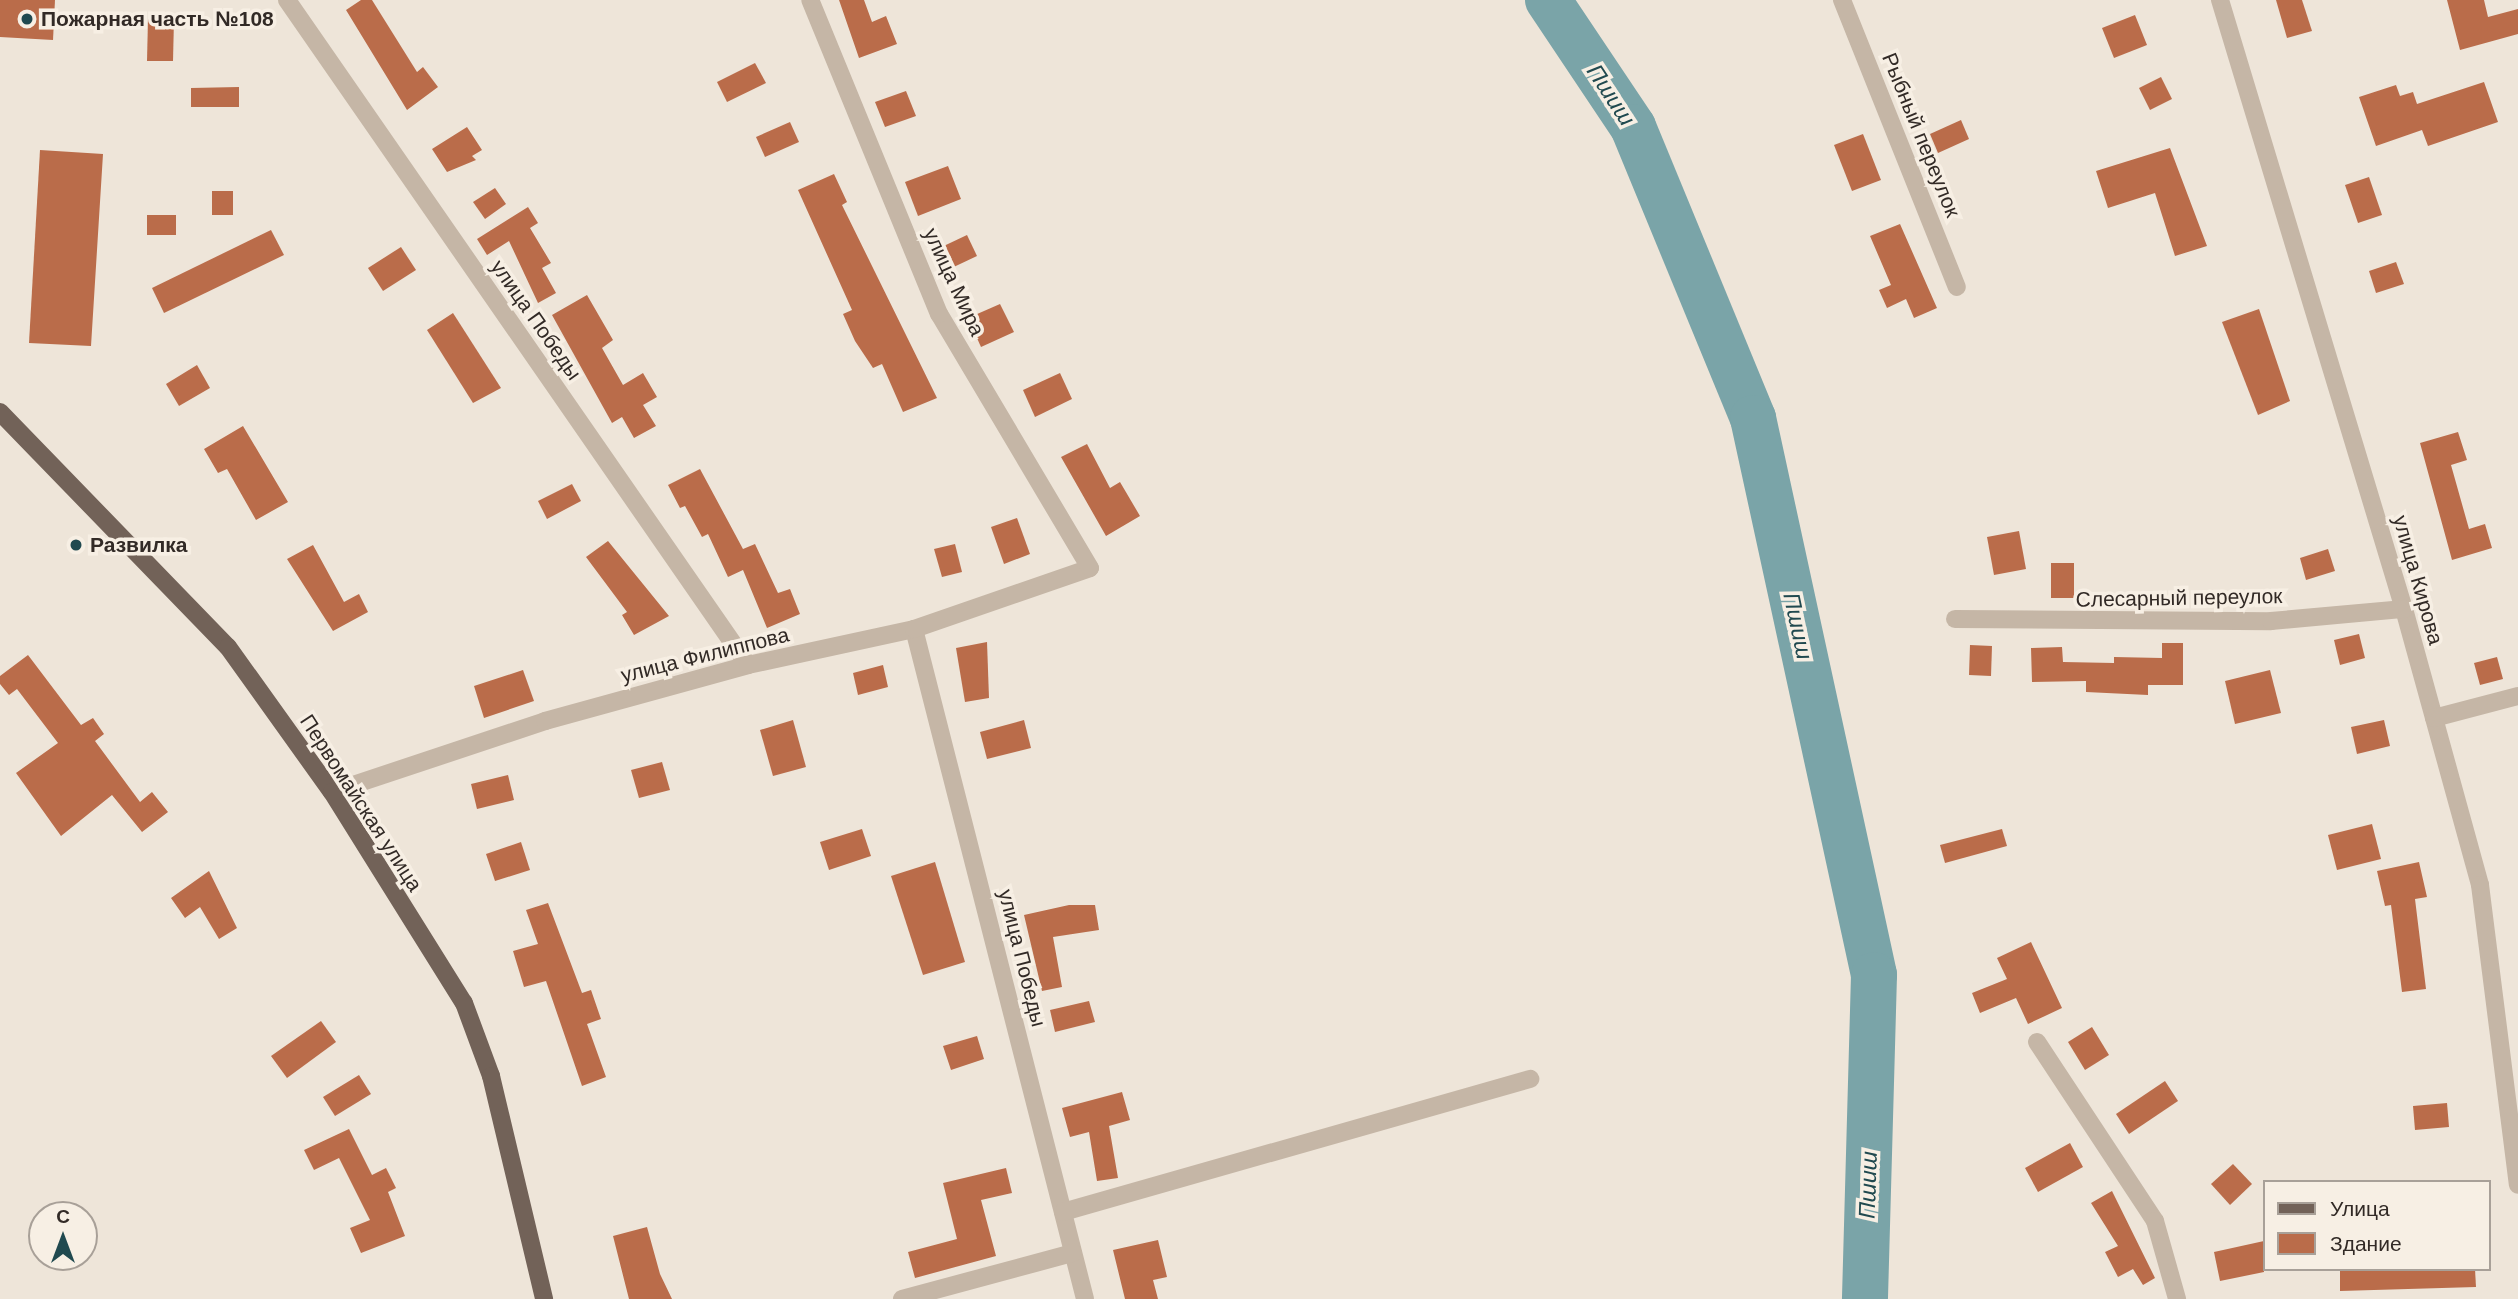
<!DOCTYPE html>
<html>
<head>
<meta charset="utf-8">
<style>
	body { margin:0 }
	#map { position:relative; width:2518px; height:1299px; overflow:hidden; background:#eee5d9; font-family:Helvetica,sans-serif }
	div>[style] { position:absolute }
	.river>* { height:46px; margin:-23px; padding:0 23px; transform-origin:23px; border-radius:23px; background:#7aa4a8 }
	.building>* { inset:0; background:#ba6c4a }
	.minor>* { height:18px; margin:-9px; padding:0 9px; transform-origin:9px; border-radius:9px; background:#c5b6a6 }
	.major>* { height:18px; margin:-9px; padding:0 9px; transform-origin:9px; border-radius:9px; background:#726258 }
	.dots>* { width:19px; height:19px; translate:-50% -50%; box-sizing:border-box; border:4px solid #f7efe4; border-radius:50% }
	span { translate:-50% -50%; white-space:nowrap; text-align:center; line-height:1.15; -webkit-text-stroke:7px #f7efe4; paint-order:stroke }
	.poi-label { font-size:21px; color:#322a26; font-weight:700 }
	.left { translate:0 -50%; text-align:left }
	.street-label { font-size:21px; color:#322a26 }
	.water-label { font-size:23px; color:#20494f; font-style:italic }
	.legend { position:absolute; left:2263px; top:1180px; width:228px; height:91px; box-sizing:border-box; background:#f7efe4; border:2px solid #a8a098; margin:0; padding:9px 12px; list-style:none; font-size:21px; color:#322a26 }
	.legend li { display:flex; align-items:center; gap:14px; height:35px }
	.legend b { width:35px; border:2px solid #a8a098 }
	.north { position:absolute; left:28px; top:1201px; width:70px; height:70px; box-sizing:border-box; background:#f7efe4; border:2px solid #a8a098; border-radius:50%; rotate:0deg; font-size:19px; font-weight:700; line-height:28px; text-align:center; color:#322a26 }
	.north::after { content:''; display:block; margin:auto; width:24px; height:32px; background:#20494f; clip-path:polygon(50% 0,100% 100%,50% 72%,0 100%) }
</style>
</head>
<body>
<div id="map">
	<div class="river">
		<div style="left:1548px;top:0;width:153px;rotate:56.2deg"></div>
		<div style="left:1633px;top:127px;width:315px;rotate:67.6deg"></div>
		<div style="left:1753px;top:418px;width:570px;rotate:77.74deg"></div>
		<div style="left:1874px;top:975px;width:324px;rotate:91.6deg"></div>
	</div>
	<div class="building">
		<div style="clip-path:polygon(0 0,55px 0,53px 40px,0 37px)"></div>
		<div style="clip-path:polygon(361px 0,372px 0,417px 72px,423px 67px,438px 87px,407px 110px,346px 10px)"></div>
		<div style="clip-path:polygon(839px 0,864px 0,872px 22px,886px 16px,897px 44px,859px 58px)"></div>
		<div style="clip-path:polygon(2276px 0,2302px 0,2312px 31px,2287px 38px)"></div>
		<div style="clip-path:polygon(2447px 0,2484px 0,2488px 17px,2518px 9px,2518px 34px,2460px 50px)"></div>
		<div style="clip-path:polygon(2135px 15px,2147px 45px,2114px 58px,2102px 28px)"></div>
		<div style="clip-path:polygon(148px 19px,174px 19px,173px 61px,147px 61px)"></div>
		<div style="clip-path:polygon(755px 63px,766px 83px,727px 102px,717px 82px)"></div>
		<div style="clip-path:polygon(2161px 77px,2172px 99px,2150px 110px,2139px 88px)"></div>
		<div style="clip-path:polygon(2484px 82px,2498px 122px,2428px 146px,2422px 130px,2376px 146px,2359px 97px,2396px 85px,2400px 96px,2413px 92px,2417px 104px)"></div>
		<div style="clip-path:polygon(239px 87px,239px 107px,191px 107px,191px 88px)"></div>
		<div style="clip-path:polygon(906px 91px,916px 116px,885px 127px,875px 102px)"></div>
		<div style="clip-path:polygon(1961px 120px,1969px 139px,1938px 153px,1930px 134px)"></div>
		<div style="clip-path:polygon(790px 122px,799px 142px,765px 157px,756px 137px)"></div>
		<div style="clip-path:polygon(467px 127px,482px 150px,472px 156px,476px 160px,447px 172px,432px 149px)"></div>
		<div style="clip-path:polygon(1863px 134px,1881px 180px,1852px 191px,1834px 145px)"></div>
		<div style="clip-path:polygon(2170px 148px,2207px 246px,2175px 256px,2155px 193px,2108px 208px,2096px 171px)"></div>
		<div style="clip-path:polygon(40px 150px,103px 154px,91px 346px,29px 343px)"></div>
		<div style="clip-path:polygon(948px 166px,961px 199px,918px 216px,905px 182px)"></div>
		<div style="clip-path:polygon(834px 174px,847px 202px,842px 205px,937px 398px,903px 412px,882px 364px,873px 368px,855px 341px,843px 314px,852px 310px,798px 190px)"></div>
		<div style="clip-path:polygon(2369px 177px,2382px 215px,2358px 223px,2345px 185px)"></div>
		<div style="clip-path:polygon(495px 188px,506px 204px,485px 219px,473px 202px)"></div>
		<div style="clip-path:polygon(212px 191px,233px 191px,233px 215px,212px 215px)"></div>
		<div style="clip-path:polygon(528px 207px,538px 223px,530px 228px,551px 263px,542px 268px,556px 293px,538px 303px,509px 241px,487px 255px,477px 239px)"></div>
		<div style="clip-path:polygon(147px 215px,176px 215px,176px 235px,147px 235px)"></div>
		<div style="clip-path:polygon(1900px 224px,1937px 308px,1914px 318px,1906px 299px,1887px 308px,1879px 290px,1891px 285px,1870px 236px)"></div>
		<div style="clip-path:polygon(271px 230px,284px 255px,164px 313px,152px 288px)"></div>
		<div style="clip-path:polygon(967px 235px,977px 256px,941px 273px,931px 252px)"></div>
		<div style="clip-path:polygon(401px 247px,416px 270px,383px 291px,368px 268px)"></div>
		<div style="clip-path:polygon(2396px 262px,2404px 284px,2376px 293px,2369px 271px)"></div>
		<div style="clip-path:polygon(587px 295px,613px 340px,602px 348px,623px 385px,643px 373px,657px 397px,643px 405px,656px 426px,634px 438px,622px 417px,612px 423px,552px 315px)"></div>
		<div style="clip-path:polygon(1000px 304px,1014px 332px,981px 347px,968px 318px)"></div>
		<div style="clip-path:polygon(2259px 309px,2290px 401px,2258px 415px,2222px 322px)"></div>
		<div style="clip-path:polygon(453px 313px,501px 388px,473px 403px,427px 330px)"></div>
		<div style="clip-path:polygon(197px 365px,210px 388px,179px 406px,166px 384px)"></div>
		<div style="clip-path:polygon(1060px 373px,1072px 399px,1035px 417px,1023px 390px)"></div>
		<div style="clip-path:polygon(243px 426px,288px 502px,256px 520px,227px 469px,218px 473px,204px 449px)"></div>
		<div style="clip-path:polygon(2458px 432px,2467px 460px,2451px 465px,2469px 529px,2485px 524px,2492px 548px,2452px 560px,2420px 443px)"></div>
		<div style="clip-path:polygon(1087px 444px,1110px 488px,1120px 482px,1140px 516px,1106px 536px,1061px 457px)"></div>
		<div style="clip-path:polygon(700px 469px,743px 549px,755px 544px,778px 593px,790px 589px,800px 614px,767px 628px,743px 570px,728px 577px,708px 534px,702px 537px,685px 506px,680px 508px,668px 485px)"></div>
		<div style="clip-path:polygon(572px 484px,581px 501px,547px 519px,538px 501px)"></div>
		<div style="clip-path:polygon(1017px 518px,1030px 554px,1004px 564px,991px 527px)"></div>
		<div style="clip-path:polygon(2019px 531px,2026px 569px,1994px 575px,1987px 537px)"></div>
		<div style="clip-path:polygon(608px 541px,669px 616px,634px 635px,622px 615px,627px 612px,586px 557px)"></div>
		<div style="clip-path:polygon(955px 544px,962px 572px,942px 577px,934px 549px)"></div>
		<div style="clip-path:polygon(313px 545px,344px 602px,359px 594px,368px 612px,333px 631px,287px 559px)"></div>
		<div style="clip-path:polygon(2328px 549px,2335px 571px,2306px 580px,2300px 558px)"></div>
		<div style="clip-path:polygon(2051px 563px,2074px 563px,2074px 598px,2051px 598px)"></div>
		<div style="clip-path:polygon(2359px 634px,2365px 658px,2340px 665px,2334px 640px)"></div>
		<div style="clip-path:polygon(987px 642px,989px 698px,965px 702px,956px 648px)"></div>
		<div style="clip-path:polygon(2162px 643px,2183px 643px,2183px 685px,2148px 685px,2148px 695px,2086px 692px,2086px 681px,2032px 682px,2031px 648px,2062px 647px,2063px 662px,2114px 663px,2114px 657px,2162px 658px)"></div>
		<div style="clip-path:polygon(1970px 645px,1992px 646px,1991px 676px,1969px 675px)"></div>
		<div style="clip-path:polygon(28px 655px,81px 725px,93px 718px,104px 734px,95px 741px,140px 802px,152px 792px,168px 812px,142px 832px,112px 795px,61px 836px,16px 773px,58px 743px,17px 689px,9px 695px,0 684px,0 676px)"></div>
		<div style="clip-path:polygon(2497px 657px,2503px 679px,2480px 685px,2474px 663px)"></div>
		<div style="clip-path:polygon(883px 665px,888px 687px,858px 695px,853px 673px)"></div>
		<div style="clip-path:polygon(523px 670px,534px 701px,484px 718px,474px 686px)"></div>
		<div style="clip-path:polygon(2270px 670px,2281px 713px,2235px 724px,2225px 681px)"></div>
		<div style="clip-path:polygon(793px 720px,806px 767px,773px 776px,760px 730px)"></div>
		<div style="clip-path:polygon(1024px 720px,1031px 748px,987px 759px,980px 732px)"></div>
		<div style="clip-path:polygon(2384px 720px,2390px 746px,2357px 754px,2351px 727px)"></div>
		<div style="clip-path:polygon(662px 762px,670px 790px,639px 798px,631px 770px)"></div>
		<div style="clip-path:polygon(508px 775px,514px 800px,477px 809px,471px 784px)"></div>
		<div style="clip-path:polygon(2372px 824px,2381px 859px,2337px 870px,2328px 835px)"></div>
		<div style="clip-path:polygon(862px 829px,871px 856px,829px 870px,820px 842px)"></div>
		<div style="clip-path:polygon(2002px 829px,2007px 846px,1945px 863px,1940px 845px)"></div>
		<div style="clip-path:polygon(521px 842px,530px 870px,495px 881px,486px 854px)"></div>
		<div style="clip-path:polygon(935px 862px,965px 962px,923px 975px,891px 876px)"></div>
		<div style="clip-path:polygon(2419px 862px,2427px 897px,2415px 899px,2426px 989px,2402px 992px,2391px 905px,2385px 906px,2377px 871px)"></div>
		<div style="clip-path:polygon(209px 871px,237px 928px,219px 939px,200px 907px,185px 918px,171px 898px)"></div>
		<div style="clip-path:polygon(548px 903px,582px 993px,591px 990px,601px 1019px,587px 1024px,606px 1077px,582px 1086px,546px 981px,524px 987px,513px 951px,538px 944px,526px 910px)"></div>
		<div style="clip-path:polygon(1069px 905px,1095px 905px,1099px 930px,1053px 937px,1062px 987px,1042px 991px,1024px 915px)"></div>
		<div style="clip-path:polygon(2031px 942px,2062px 1008px,2028px 1024px,2016px 998px,1980px 1013px,1972px 993px,2007px 979px,1997px 958px)"></div>
		<div style="clip-path:polygon(1089px 1001px,1095px 1022px,1055px 1032px,1050px 1010px)"></div>
		<div style="clip-path:polygon(321px 1021px,336px 1042px,287px 1078px,271px 1056px)"></div>
		<div style="clip-path:polygon(2092px 1027px,2109px 1055px,2085px 1070px,2068px 1042px)"></div>
		<div style="clip-path:polygon(977px 1036px,984px 1059px,951px 1070px,943px 1046px)"></div>
		<div style="clip-path:polygon(359px 1075px,371px 1094px,335px 1116px,323px 1097px)"></div>
		<div style="clip-path:polygon(2165px 1081px,2178px 1101px,2129px 1134px,2116px 1114px)"></div>
		<div style="clip-path:polygon(1122px 1092px,1130px 1120px,1109px 1126px,1118px 1178px,1097px 1181px,1089px 1132px,1070px 1137px,1062px 1108px)"></div>
		<div style="clip-path:polygon(2447px 1103px,2449px 1127px,2415px 1130px,2413px 1106px)"></div>
		<div style="clip-path:polygon(349px 1129px,372px 1175px,386px 1168px,396px 1188px,388px 1192px,405px 1236px,361px 1253px,350px 1228px,370px 1220px,339px 1158px,314px 1170px,304px 1150px)"></div>
		<div style="clip-path:polygon(2070px 1143px,2083px 1167px,2038px 1192px,2025px 1168px)"></div>
		<div style="clip-path:polygon(2233px 1164px,2252px 1184px,2230px 1205px,2211px 1184px)"></div>
		<div style="clip-path:polygon(1006px 1168px,1012px 1193px,981px 1200px,996px 1256px,915px 1278px,908px 1252px,957px 1239px,943px 1183px)"></div>
		<div style="clip-path:polygon(2112px 1191px,2155px 1278px,2143px 1285px,2133px 1269px,2118px 1277px,2105px 1252px,2118px 1246px,2091px 1203px)"></div>
		<div style="clip-path:polygon(647px 1227px,660px 1274px,672px 1299px,629px 1299px,613px 1236px)"></div>
		<div style="clip-path:polygon(1158px 1240px,1167px 1277px,1153px 1280px,1158px 1299px,1125px 1299px,1113px 1250px)"></div>
		<div style="clip-path:polygon(2264px 1241px,2264px 1272px,2220px 1281px,2214px 1252px)"></div>
		<div style="clip-path:polygon(2340px 1269px,2475px 1269px,2476px 1287px,2340px 1291px)"></div>
	</div>
	<div class="minor">
		<div style="left:287px;top:0;width:809px;rotate:55.27deg"></div>
		<div style="left:1842px;top:0;width:309px;rotate:68.2deg"></div>
		<div style="left:2220px;top:0;width:636px;rotate:73.19deg"></div>
		<div style="left:2404px;top:609px;width:286px;rotate:74.6deg"></div>
		<div style="left:2480px;top:885px;width:302px;rotate:82.8deg"></div>
		<div style="left:1955px;top:619px;width:316px;rotate:0.4deg"></div>
		<div style="left:2271px;top:621px;width:134px;rotate:-5.2deg"></div>
		<div style="left:914px;top:629px;width:691px;rotate:75.68deg"></div>
		<div style="left:2434px;top:718px;width:87px;rotate:-14.7deg"></div>
		<div style="left:332px;top:792px;width:225px;rotate:-18.4deg"></div>
		<div style="left:545px;top:721px;width:211px;rotate:-15.4deg"></div>
		<div style="left:748px;top:665px;width:170px;rotate:-12.2deg"></div>
		<div style="left:914px;top:629px;width:186px;rotate:-19.1deg"></div>
		<div style="left:1090px;top:568px;width:295px;rotate:-120.7deg"></div>
		<div style="left:939px;top:314px;width:339px;rotate:-112.3deg"></div>
		<div style="left:2037px;top:1042px;width:214px;rotate:56.6deg"></div>
		<div style="left:2155px;top:1221px;width:81px;rotate:74.2deg"></div>
		<div style="left:1063px;top:1212px;width:486px;rotate:-15.9deg"></div>
		<div style="left:902px;top:1299px;width:177px;rotate:-15.1deg"></div>
	</div>
	<div class="major">
		<div style="left:0;top:412px;width:327px;rotate:45.9deg"></div>
		<div style="left:228px;top:647px;width:178px;rotate:54.4deg"></div>
		<div style="left:332px;top:792px;width:249px;rotate:58deg"></div>
		<div style="left:464px;top:1003px;width:78px;rotate:69.7deg"></div>
		<div style="left:491px;top:1076px;width:229px;rotate:76.6deg"></div>
	</div>
	<div class="dots">
		<div style="left:27px;top:19px;background:#20494f"></div>
		<div style="left:76px;top:545px;background:#20494f"></div>
	</div>
	<div class="poi-label">
		<span class="left" style="left:41px;top:19px">Пожарная часть №108</span>
		<span class="left" style="left:90px;top:545px">Развилка</span>
	</div>
	<div class="street-label">
		<span style="left:1921px;top:135px;rotate:68deg">Рыбный переулок</span>
		<span style="left:954px;top:282px;rotate:65deg">улица Мира</span>
		<span style="left:536px;top:320px;rotate:55deg">улица Победы</span>
		<span style="left:2418px;top:580px;rotate:74deg">улица Кирова</span>
		<span style="left:2179px;top:598px;rotate:-1deg">Слесарный переулок</span>
		<span style="left:705px;top:655px;rotate:-14deg">улица Филиппова</span>
		<span style="left:361px;top:803px;rotate:57deg">Первомайская улица</span>
		<span style="left:1022px;top:958px;rotate:76deg">улица Победы</span>
	</div>
	<div class="water-label">
		<span style="left:1611px;top:95px;rotate:57deg">Пшиш</span>
		<span style="left:1798px;top:626px;rotate:78deg">Пшиш</span>
		<span style="left:1868px;top:1185px;rotate:-88deg">Пшиш</span>
	</div>
	<ul class="legend">
	<li><b style="height:9px;background:#726258"></b>Улица</li>
	<li><b style="height:19px;background:#ba6c4a"></b>Здание</li>
	</ul>
	<div class="north">С</div>
</div>
</body>
</html>
